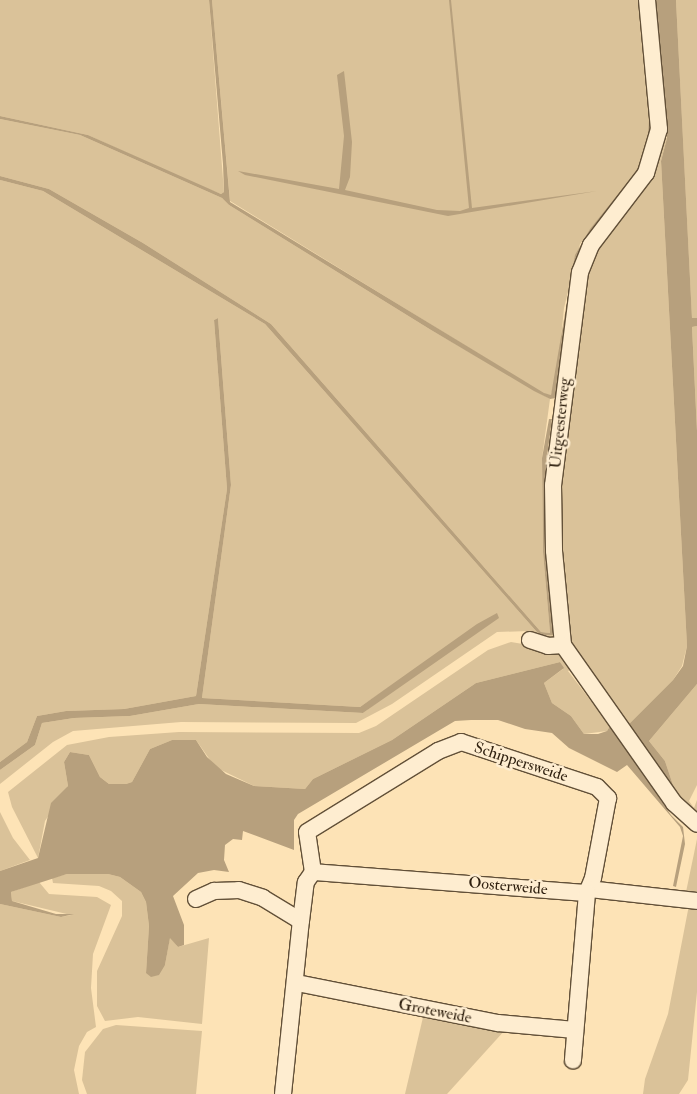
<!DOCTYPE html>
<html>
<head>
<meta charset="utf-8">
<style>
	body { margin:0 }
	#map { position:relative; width:697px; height:1094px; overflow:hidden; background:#fde3b6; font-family:"IM FELL Double Pica",serif }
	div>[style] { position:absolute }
	.green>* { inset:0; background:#dac299 }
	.water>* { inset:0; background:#b7a07d }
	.roads { filter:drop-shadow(1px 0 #625038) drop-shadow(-1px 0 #625038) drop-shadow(0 1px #625038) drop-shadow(0 -1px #625038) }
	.minor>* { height:16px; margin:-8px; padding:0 8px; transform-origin:8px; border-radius:8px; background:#feedd0 }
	span { translate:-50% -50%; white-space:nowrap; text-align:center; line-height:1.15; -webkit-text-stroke:5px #feedd0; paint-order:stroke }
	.street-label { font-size:16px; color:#2e1f0e }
</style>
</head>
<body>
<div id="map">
	<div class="green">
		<div style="clip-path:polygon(0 0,209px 0,224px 192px,221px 194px,188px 181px,88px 135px,0 116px)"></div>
		<div style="clip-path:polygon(212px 0,638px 0,649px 117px,647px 146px,635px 173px,580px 244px,564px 308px,558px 370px,551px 395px,544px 394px,230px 201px)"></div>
		<div style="clip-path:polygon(676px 0,697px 0,697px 318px,692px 319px)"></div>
		<div style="clip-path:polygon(0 119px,80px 135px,222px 198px,229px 205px,431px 330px,550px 399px,542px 458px,543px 552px,550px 633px,541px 632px,271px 324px,143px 243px,49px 189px,0 176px)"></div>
		<div style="clip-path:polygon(667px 138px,661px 161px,687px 646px,682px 666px,673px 680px,628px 725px,570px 640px,556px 541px,572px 346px,594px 245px,660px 139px)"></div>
		<div style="clip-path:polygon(0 180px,43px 191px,265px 324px,536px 631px,541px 635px,554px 635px,558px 639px,536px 639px,528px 631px,497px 632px,392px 704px,356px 723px,181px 722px,73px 731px,53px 742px,0 784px,0 770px,35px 745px,42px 723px,74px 718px,130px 716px,199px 704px,363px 713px,496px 614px,360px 707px,202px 698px,231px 485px,218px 318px,214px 320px,227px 489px,196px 696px,124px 709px,66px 711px,37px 716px,27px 742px,0 762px)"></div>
		<div style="clip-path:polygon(697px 326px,697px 431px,692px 327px)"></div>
		<div style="clip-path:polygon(511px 642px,564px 651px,573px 669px,568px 671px,610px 726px,607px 731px,584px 734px,571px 716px,552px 703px,544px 683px,563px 669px,560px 662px,476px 683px,392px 740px,313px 779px,305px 789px,254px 786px,215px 767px,196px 740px,172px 740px,150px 749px,132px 782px,126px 784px,109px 784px,100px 777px,89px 755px,70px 752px,64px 762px,68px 786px,45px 821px,38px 858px,12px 807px,8px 792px,67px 745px,109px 737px,179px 732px,359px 733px,376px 726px,488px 650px)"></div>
		<div style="clip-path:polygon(697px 684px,697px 785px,689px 801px,694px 808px,697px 800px,697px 817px,690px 814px,675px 791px,665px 761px,649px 741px)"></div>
		<div style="clip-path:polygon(0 812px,13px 838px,30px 860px,0 871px)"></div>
		<div style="clip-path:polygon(697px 839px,697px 897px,686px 892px)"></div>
		<div style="clip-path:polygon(67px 874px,108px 874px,120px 877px,141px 892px,146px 902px,149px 926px,146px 973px,165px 965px,170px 937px,178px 947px,209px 938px,202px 1024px,138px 1017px,105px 1021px,97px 1006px,97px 971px,122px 916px,122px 901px,111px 891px,99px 886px,53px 883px,52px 878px)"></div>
		<div style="clip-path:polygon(39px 882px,49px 894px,97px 897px,111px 905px,93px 954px,91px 988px,96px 1027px,87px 1032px,79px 1046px,74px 1070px,79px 1094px,0 1094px,0 904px,61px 917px,71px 915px,12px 901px,11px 892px)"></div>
		<div style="clip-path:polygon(689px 905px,697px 906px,697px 992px,688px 1080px,679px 1094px,643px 1094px,645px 1079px,668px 1014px)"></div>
		<div style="clip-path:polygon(424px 1013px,505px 1030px,447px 1094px,405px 1094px)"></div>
		<div style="clip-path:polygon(116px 1025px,202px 1031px,196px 1094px,87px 1094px,82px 1080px,85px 1052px,103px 1029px)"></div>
	</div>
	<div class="water">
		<div style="clip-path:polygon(209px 0,212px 0,230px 202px,544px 393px,551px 395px,575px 255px,590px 229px,635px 173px,647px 146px,649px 117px,641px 0,651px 125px,650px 143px,633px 179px,580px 250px,571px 282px,556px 398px,550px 399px,534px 391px,431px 330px,229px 205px,222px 198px,80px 135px,0 119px,0 116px,88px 135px,221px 194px,224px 192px,223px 164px)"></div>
		<div style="clip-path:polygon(449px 0,451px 0,472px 208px,597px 191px,448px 216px,245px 175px,238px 171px,339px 189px,344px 136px,337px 75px,344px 71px,352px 142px,350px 177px,345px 190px,437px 210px,460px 211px,469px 208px)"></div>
		<div style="clip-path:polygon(655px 0,676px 0,692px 318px,697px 318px,697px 326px,692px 327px,697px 431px,697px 684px,649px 741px,665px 761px,675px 791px,628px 725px,673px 680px,683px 666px,687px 646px,661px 161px,667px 138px)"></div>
		<div style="clip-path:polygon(0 176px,49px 189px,143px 243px,271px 324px,541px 632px,550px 633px,543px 552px,542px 458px,549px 419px,552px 419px,546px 465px,545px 539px,554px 635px,541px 635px,536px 631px,265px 324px,43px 191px,0 180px)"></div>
		<div style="clip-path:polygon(218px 318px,231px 485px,202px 698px,360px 707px,477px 624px,497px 613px,499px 618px,363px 713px,199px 704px,130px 716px,74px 718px,42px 723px,35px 745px,0 770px,0 762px,27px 742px,37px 716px,66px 711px,124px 709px,196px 696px,227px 489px,214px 320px)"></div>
		<div style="clip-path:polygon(560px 662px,564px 668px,544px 683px,552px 703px,571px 716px,584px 734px,598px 734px,607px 731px,610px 726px,671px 815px,683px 827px,685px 844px,676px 887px,673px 886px,683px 836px,680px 827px,627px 765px,617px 772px,569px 748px,552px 733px,525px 729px,498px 720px,471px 720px,455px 721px,298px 814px,294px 820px,294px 850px,243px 831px,242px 840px,233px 839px,225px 845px,224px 860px,229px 872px,214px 870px,198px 873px,173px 896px,184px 925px,184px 945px,178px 947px,170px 938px,165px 965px,159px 975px,151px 977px,146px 973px,149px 926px,146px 902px,141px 892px,120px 877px,108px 874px,67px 874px,11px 892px,12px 901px,56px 914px,74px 914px,61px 917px,0 904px,0 871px,38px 858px,51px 803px,68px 786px,64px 762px,70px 752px,89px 755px,100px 777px,109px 784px,126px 784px,132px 782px,150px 749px,172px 740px,196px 740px,207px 757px,226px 774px,254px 786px,305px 789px,313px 779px,392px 740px,476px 683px)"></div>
	</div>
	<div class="roads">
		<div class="minor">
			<div style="left:647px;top:0;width:130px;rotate:84.7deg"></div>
			<div style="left:659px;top:129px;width:46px;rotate:106.5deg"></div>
			<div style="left:646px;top:173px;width:91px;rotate:127.4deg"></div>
			<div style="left:591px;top:245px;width:29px;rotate:112deg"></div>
			<div style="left:580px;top:272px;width:215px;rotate:97.2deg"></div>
			<div style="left:553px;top:485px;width:66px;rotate:89.1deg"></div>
			<div style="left:554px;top:551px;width:94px;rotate:84.5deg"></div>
			<div style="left:563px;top:645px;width:193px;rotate:54.9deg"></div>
			<div style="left:674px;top:803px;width:31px;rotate:42deg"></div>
			<div style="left:530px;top:640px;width:19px;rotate:18deg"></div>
			<div style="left:548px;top:646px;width:15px;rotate:-4deg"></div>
			<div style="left:313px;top:872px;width:40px;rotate:-98.5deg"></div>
			<div style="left:307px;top:832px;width:154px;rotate:-31.7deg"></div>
			<div style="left:438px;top:751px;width:25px;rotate:-21deg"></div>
			<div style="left:461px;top:742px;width:143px;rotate:18.3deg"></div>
			<div style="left:597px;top:787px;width:16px;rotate:45deg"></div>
			<div style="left:608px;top:798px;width:81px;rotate:100.6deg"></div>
			<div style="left:593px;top:878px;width:16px;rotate:112deg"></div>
			<div style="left:589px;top:889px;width:109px;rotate:6.3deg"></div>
			<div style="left:196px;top:899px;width:20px;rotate:-24deg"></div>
			<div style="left:214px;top:891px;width:25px;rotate:-2deg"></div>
			<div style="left:239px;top:890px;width:25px;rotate:18deg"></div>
			<div style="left:263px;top:898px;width:44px;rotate:31.2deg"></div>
			<div style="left:297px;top:983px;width:205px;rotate:11.3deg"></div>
			<div style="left:498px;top:1023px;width:77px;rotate:5.2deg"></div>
			<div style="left:283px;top:1094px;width:174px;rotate:-84.1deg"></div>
			<div style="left:301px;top:921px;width:39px;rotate:-83deg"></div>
			<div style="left:306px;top:882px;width:12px;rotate:-55deg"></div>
			<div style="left:313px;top:872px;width:275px;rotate:4.4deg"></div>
			<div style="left:587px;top:893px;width:168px;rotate:94.8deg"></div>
		</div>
	</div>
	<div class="street-label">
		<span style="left:560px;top:423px;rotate:-84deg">Uitgeesterweg</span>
		<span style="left:521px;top:762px;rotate:18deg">Schippersweide</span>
		<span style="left:508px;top:886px;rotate:5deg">Oosterweide</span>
		<span style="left:435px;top:1011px;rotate:11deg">Groteweide</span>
	</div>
</div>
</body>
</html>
